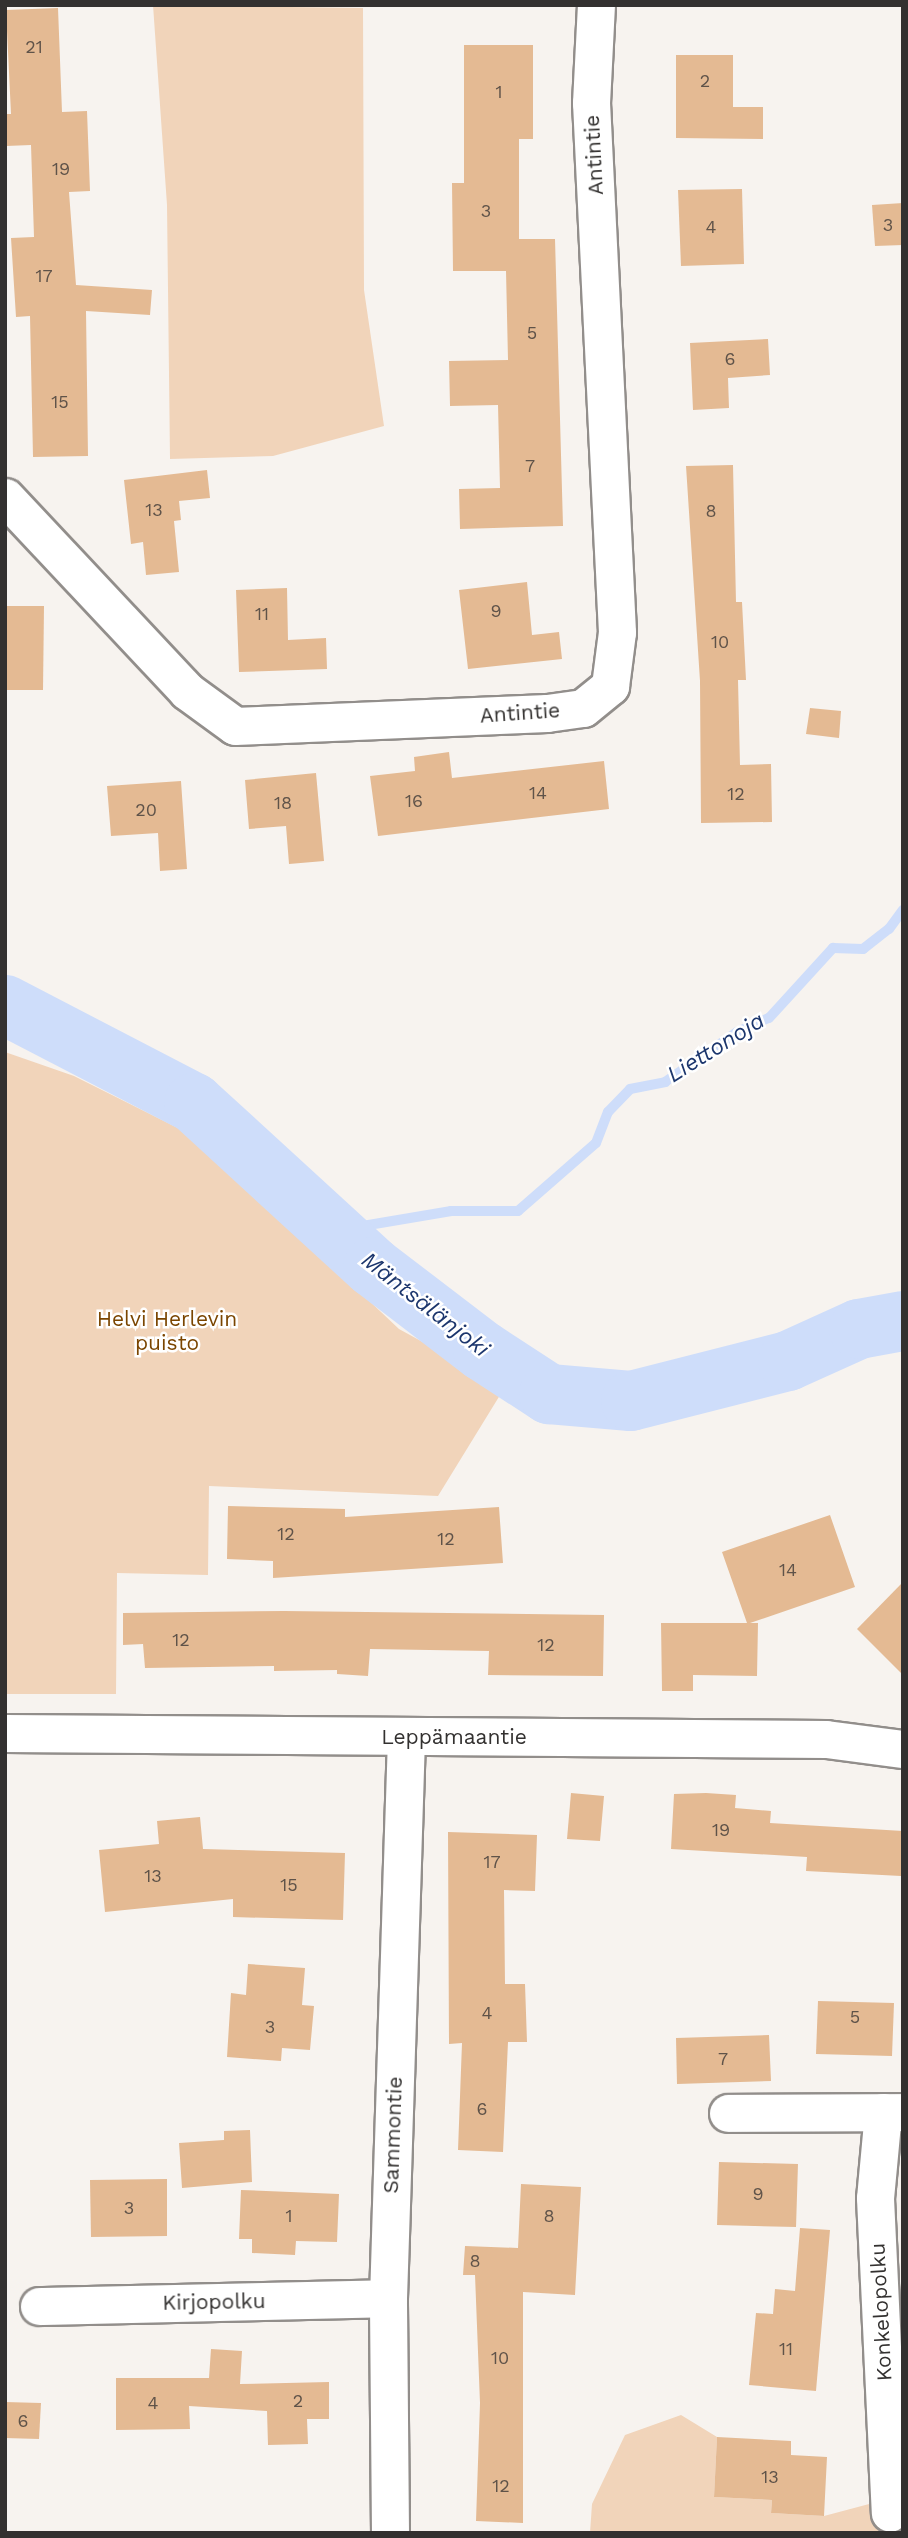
<!DOCTYPE html>
<html>
<head>
<meta charset="utf-8">
<style>
	body { margin:0 }
	#map { position:relative; width:908px; height:2538px; overflow:hidden; background:#f7f3ef; font-family:"Work Sans",sans-serif }
	div>[style] { position:absolute }
	.green>* { inset:0; background:#f1d4ba }
	.stream>* { height:10px; margin:-5px; padding:0 5px; transform-origin:5px; border-radius:5px; background:#ceddfa }
	.river>* { height:60px; margin:-30px; padding:0 30px; transform-origin:30px; border-radius:30px; background:#ceddfa }
	.building>* { inset:0; background:#e4ba93 }
	.roads { filter:drop-shadow(2px 0 #928e8b) drop-shadow(-2px 0 #928e8b) drop-shadow(0 2px #928e8b) drop-shadow(0 -2px #928e8b) }
	.minor>* { height:37px; margin:-18.5px; padding:0 18.5px; transform-origin:18.5px; border-radius:18.5px; background:#fff }
	span { translate:-50% -50%; white-space:nowrap; text-align:center; line-height:1.15; -webkit-text-stroke:5px #fff; paint-order:stroke }
	.number-label { font-size:18px; color:#5f5349 }
	.number-label span { -webkit-text-stroke-width:0 }
	.street-label { font-size:21px; color:#333130 }
	.park-label { font-size:21px; color:#7a4500 }
	.water-label { font-size:23px; color:#1c366d; font-style:italic }
	.frame { position:absolute; inset:0; border:7px solid #333130; pointer-events:none }
</style>
</head>
<body>
<div id="map">
	<div class="green">
		<div style="clip-path:polygon(153px 5px,363px 8px,364px 290px,384px 426px,273px 456px,170px 459px,167px 205px)"></div>
		<div style="clip-path:polygon(5px 1052px,74px 1076px,196px 1137px,399px 1329px,505px 1387px,438px 1496px,209px 1486px,208px 1575px,117px 1573px,116px 1694px,5px 1694px)"></div>
		<div style="clip-path:polygon(681px 2415px,717px 2437px,714px 2497px,772px 2500px,771px 2513px,824px 2516px,903px 2495px,903px 2533px,590px 2533px,592px 2504px,625px 2435px)"></div>
	</div>
	<div class="stream">
		<div style="left:333px;top:1231px;width:120px;rotate:-9.6deg"></div>
		<div style="left:451px;top:1211px;width:67px"></div>
		<div style="left:518px;top:1211px;width:103px;rotate:-41.1deg"></div>
		<div style="left:596px;top:1143px;width:33px;rotate:-69deg"></div>
		<div style="left:608px;top:1112px;width:32px;rotate:-46deg"></div>
		<div style="left:630px;top:1089px;width:36px;rotate:-11deg"></div>
		<div style="left:665px;top:1082px;width:88px;rotate:-34.8deg"></div>
		<div style="left:737px;top:1032px;width:35px;rotate:-24deg"></div>
		<div style="left:769px;top:1018px;width:95px;rotate:-47.6deg"></div>
		<div style="left:833px;top:948px;width:30px;rotate:2deg"></div>
		<div style="left:863px;top:949px;width:33px;rotate:-38deg"></div>
		<div style="left:889px;top:929px;width:24px;rotate:-54deg"></div>
	</div>
	<div class="river">
		<div style="left:5px;top:1005px;width:213px;rotate:27.4deg"></div>
		<div style="left:194px;top:1103px;width:243px;rotate:42.5deg"></div>
		<div style="left:373px;top:1267px;width:138px;rotate:37.4deg"></div>
		<div style="left:483px;top:1351px;width:79px;rotate:33.1deg"></div>
		<div style="left:549px;top:1394px;width:82px;rotate:4.9deg"></div>
		<div style="left:631px;top:1401px;width:162px;rotate:-14.3deg"></div>
		<div style="left:788px;top:1361px;width:78px;rotate:-24.3deg"></div>
		<div style="left:859px;top:1329px;width:45px;rotate:-10.3deg"></div>
	</div>
	<div class="building">
		<div style="clip-path:polygon(58px 8px,62px 112px,87px 111px,90px 191px,69px 192px,76px 285px,152px 290px,150px 315px,86px 311px,88px 456px,33px 457px,30px 316px,16px 317px,11px 238px,34px 237px,31px 145px,6px 146px,5px 114px,11px 114px,6px 10px)"></div>
		<div style="clip-path:polygon(464px 45px,533px 45px,533px 139px,519px 139px,519px 239px,555px 239px,563px 526px,460px 529px,459px 489px,500px 488px,498px 405px,450px 406px,449px 361px,508px 360px,506px 271px,453px 271px,452px 183px,464px 183px)"></div>
		<div style="clip-path:polygon(676px 55px,733px 55px,733px 107px,763px 107px,763px 139px,676px 138px)"></div>
		<div style="clip-path:polygon(742px 189px,744px 264px,681px 266px,678px 190px)"></div>
		<div style="clip-path:polygon(903px 203px,903px 245px,875px 246px,872px 205px)"></div>
		<div style="clip-path:polygon(768px 339px,770px 375px,728px 378px,729px 408px,693px 410px,690px 343px)"></div>
		<div style="clip-path:polygon(733px 465px,736px 602px,742px 602px,746px 680px,738px 680px,740px 765px,771px 764px,772px 822px,701px 823px,700px 681px,686px 466px)"></div>
		<div style="clip-path:polygon(207px 470px,210px 498px,179px 501px,181px 520px,174px 521px,179px 572px,146px 575px,143px 542px,131px 544px,124px 480px)"></div>
		<div style="clip-path:polygon(527px 582px,532px 635px,559px 632px,562px 659px,468px 669px,459px 590px)"></div>
		<div style="clip-path:polygon(287px 588px,288px 640px,326px 638px,327px 669px,239px 672px,236px 590px)"></div>
		<div style="clip-path:polygon(5px 606px,44px 606px,43px 690px,5px 690px)"></div>
		<div style="clip-path:polygon(810px 708px,841px 711px,839px 738px,806px 734px)"></div>
		<div style="clip-path:polygon(449px 752px,452px 778px,604px 761px,609px 809px,378px 836px,370px 776px,415px 771px,414px 757px)"></div>
		<div style="clip-path:polygon(316px 773px,324px 861px,289px 864px,286px 826px,249px 829px,245px 780px)"></div>
		<div style="clip-path:polygon(181px 781px,187px 869px,160px 871px,158px 833px,111px 836px,107px 786px)"></div>
		<div style="clip-path:polygon(228px 1506px,345px 1509px,345px 1517px,499px 1507px,503px 1563px,273px 1578px,273px 1561px,227px 1559px)"></div>
		<div style="clip-path:polygon(830px 1515px,855px 1587px,750px 1623px,758px 1623px,757px 1676px,693px 1675px,693px 1691px,662px 1691px,661px 1623px,747px 1623px,722px 1552px)"></div>
		<div style="clip-path:polygon(903px 1582px,903px 1675px,857px 1629px)"></div>
		<div style="clip-path:polygon(284px 1611px,604px 1615px,603px 1676px,488px 1675px,489px 1651px,370px 1649px,368px 1676px,337px 1674px,337px 1670px,274px 1671px,274px 1666px,145px 1668px,143px 1644px,123px 1645px,123px 1613px)"></div>
		<div style="clip-path:polygon(571px 1793px,604px 1796px,600px 1841px,567px 1839px)"></div>
		<div style="clip-path:polygon(706px 1793px,736px 1795px,735px 1808px,771px 1811px,770px 1823px,903px 1831px,901px 1876px,806px 1871px,807px 1857px,671px 1849px,674px 1794px)"></div>
		<div style="clip-path:polygon(200px 1817px,203px 1849px,345px 1853px,343px 1920px,233px 1917px,233px 1899px,105px 1912px,99px 1850px,159px 1844px,157px 1821px)"></div>
		<div style="clip-path:polygon(448px 1832px,537px 1835px,535px 1891px,504px 1890px,505px 1984px,525px 1984px,527px 2042px,508px 2042px,503px 2152px,458px 2150px,462px 2043px,449px 2044px)"></div>
		<div style="clip-path:polygon(248px 1964px,305px 1968px,302px 2005px,314px 2006px,310px 2050px,282px 2048px,281px 2061px,227px 2057px,231px 1993px,246px 1995px)"></div>
		<div style="clip-path:polygon(818px 2001px,894px 2003px,892px 2056px,816px 2054px)"></div>
		<div style="clip-path:polygon(769px 2035px,771px 2081px,677px 2084px,676px 2038px)"></div>
		<div style="clip-path:polygon(250px 2130px,252px 2182px,182px 2188px,179px 2143px,224px 2140px,224px 2131px)"></div>
		<div style="clip-path:polygon(719px 2162px,798px 2164px,796px 2227px,717px 2225px)"></div>
		<div style="clip-path:polygon(167px 2179px,167px 2236px,91px 2237px,90px 2180px)"></div>
		<div style="clip-path:polygon(521px 2184px,581px 2187px,575px 2295px,523px 2292px,523px 2523px,476px 2521px,480px 2403px,475px 2275px,463px 2275px,465px 2246px,518px 2248px)"></div>
		<div style="clip-path:polygon(241px 2190px,339px 2194px,337px 2242px,296px 2241px,295px 2255px,252px 2253px,252px 2239px,239px 2239px)"></div>
		<div style="clip-path:polygon(800px 2228px,830px 2230px,816px 2391px,749px 2385px,756px 2313px,773px 2314px,775px 2289px,795px 2291px)"></div>
		<div style="clip-path:polygon(211px 2349px,242px 2351px,240px 2384px,329px 2382px,329px 2419px,307px 2419px,308px 2444px,268px 2445px,267px 2411px,189px 2406px,190px 2429px,116px 2430px,116px 2378px,209px 2378px)"></div>
		<div style="clip-path:polygon(5px 2402px,41px 2403px,39px 2439px,5px 2438px)"></div>
		<div style="clip-path:polygon(717px 2437px,791px 2441px,791px 2455px,827px 2457px,824px 2516px,771px 2513px,772px 2500px,714px 2497px)"></div>
	</div>
	<div class="roads">
		<div class="minor">
			<div style="left:5px;top:497px;width:266px;rotate:46.8deg"></div>
			<div style="left:187px;top:691px;width:59px;rotate:36.1deg"></div>
			<div style="left:235px;top:726px;width:312px;rotate:-2.4deg"></div>
			<div style="left:547px;top:713px;width:36px;rotate:-8deg"></div>
			<div style="left:583px;top:708px;width:35px;rotate:-39deg"></div>
			<div style="left:610px;top:686px;width:54px;rotate:-82.6deg"></div>
			<div style="left:617px;top:632px;width:530px;rotate:-92.81deg"></div>
			<div style="left:591px;top:103px;width:98px;rotate:-87.1deg"></div>
			<div style="left:5px;top:1733px;width:821px;rotate:0.42deg"></div>
			<div style="left:826px;top:1739px;width:78px;rotate:7.4deg"></div>
			<div style="left:883px;top:2112px;width:86px;rotate:95.3deg"></div>
			<div style="left:875px;top:2198px;width:315px;rotate:87.3deg"></div>
			<div style="left:728px;top:2113px;width:175px;rotate:-0.3deg"></div>
			<div style="left:39px;top:2306px;width:349px;rotate:-1.3deg"></div>
			<div style="left:390px;top:2533px;width:235px;rotate:-90.5deg"></div>
			<div style="left:388px;top:2298px;width:561px;rotate:-88.16deg"></div>
		</div>
	</div>
	<div class="number-label">
		<span style="left:34px;top:47px">21</span>
		<span style="left:705px;top:81px">2</span>
		<span style="left:499px;top:92px">1</span>
		<span style="left:61px;top:169px">19</span>
		<span style="left:486px;top:211px">3</span>
		<span style="left:888px;top:225px">3</span>
		<span style="left:711px;top:227px">4</span>
		<span style="left:44px;top:276px">17</span>
		<span style="left:532px;top:333px">5</span>
		<span style="left:730px;top:359px">6</span>
		<span style="left:60px;top:402px">15</span>
		<span style="left:530px;top:466px">7</span>
		<span style="left:154px;top:510px">13</span>
		<span style="left:711px;top:511px">8</span>
		<span style="left:496px;top:611px">9</span>
		<span style="left:262px;top:614px">11</span>
		<span style="left:720px;top:642px">10</span>
		<span style="left:538px;top:793px">14</span>
		<span style="left:736px;top:794px">12</span>
		<span style="left:414px;top:801px">16</span>
		<span style="left:283px;top:803px">18</span>
		<span style="left:146px;top:810px">20</span>
		<span style="left:286px;top:1534px">12</span>
		<span style="left:446px;top:1539px">12</span>
		<span style="left:788px;top:1570px">14</span>
		<span style="left:181px;top:1640px">12</span>
		<span style="left:546px;top:1645px">12</span>
		<span style="left:721px;top:1830px">19</span>
		<span style="left:492px;top:1862px">17</span>
		<span style="left:153px;top:1876px">13</span>
		<span style="left:289px;top:1885px">15</span>
		<span style="left:487px;top:2013px">4</span>
		<span style="left:855px;top:2017px">5</span>
		<span style="left:270px;top:2027px">3</span>
		<span style="left:723px;top:2059px">7</span>
		<span style="left:482px;top:2109px">6</span>
		<span style="left:758px;top:2194px">9</span>
		<span style="left:129px;top:2208px">3</span>
		<span style="left:289px;top:2216px">1</span>
		<span style="left:549px;top:2216px">8</span>
		<span style="left:475px;top:2261px">8</span>
		<span style="left:786px;top:2349px">11</span>
		<span style="left:500px;top:2358px">10</span>
		<span style="left:298px;top:2401px">2</span>
		<span style="left:153px;top:2403px">4</span>
		<span style="left:23px;top:2421px">6</span>
		<span style="left:770px;top:2477px">13</span>
		<span style="left:501px;top:2486px">12</span>
	</div>
	<div class="street-label">
		<span style="left:594px;top:155px;rotate:-93deg">Antintie</span>
		<span style="left:520px;top:713px;rotate:-4deg">Antintie</span>
		<span style="left:454px;top:1737px">Leppämaantie</span>
		<span style="left:393px;top:2135px;rotate:-88deg">Sammontie</span>
		<span style="left:214px;top:2302px;rotate:-1deg">Kirjopolku</span>
		<span style="left:881px;top:2312px;rotate:-93deg">Konkelopolku</span>
	</div>
	<div class="park-label">
		<span style="left:167px;top:1331px">Helvi Herlevin<br>puisto</span>
	</div>
	<div class="water-label">
		<span style="left:716px;top:1048px;rotate:-32deg">Liettonoja</span>
		<span style="left:425px;top:1305px;rotate:38deg">Mäntsälänjoki</span>
	</div>
	<div class="frame"></div>
</div>
</body>
</html>
